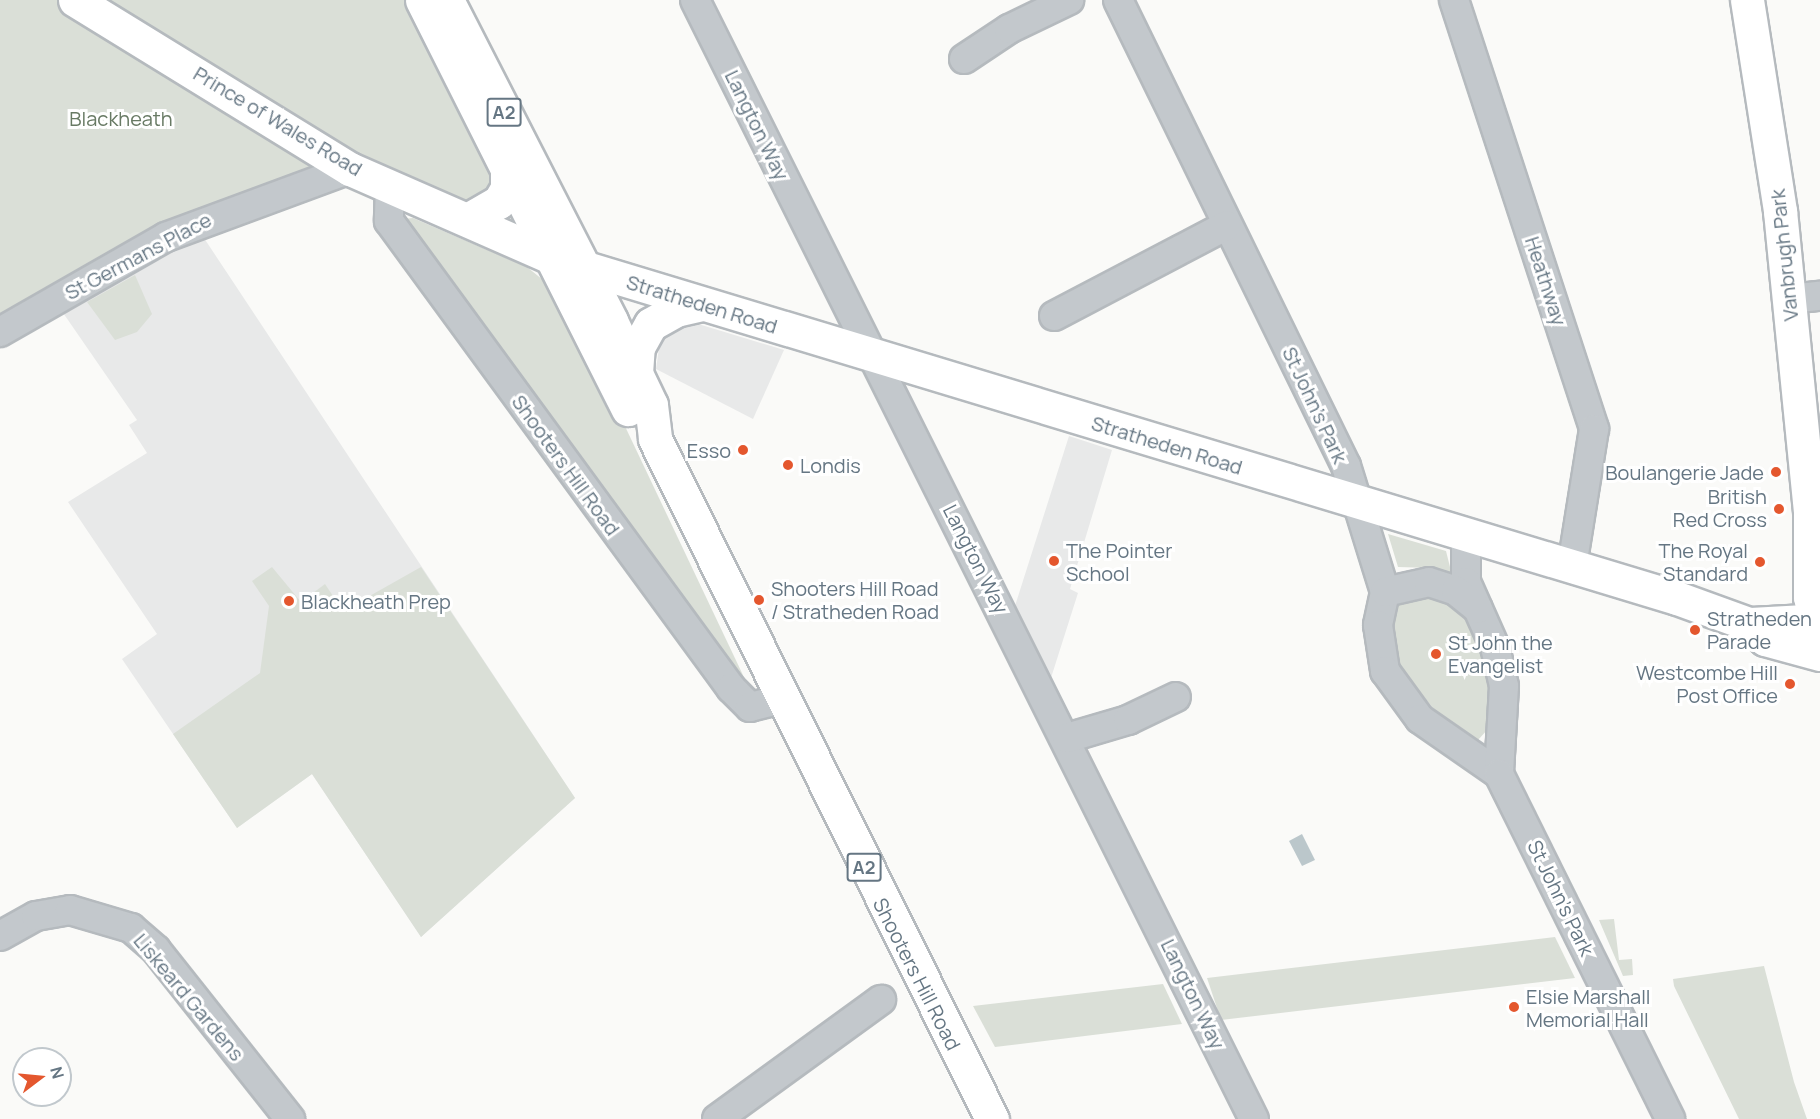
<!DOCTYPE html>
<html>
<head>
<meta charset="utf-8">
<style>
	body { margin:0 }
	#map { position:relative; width:1820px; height:1119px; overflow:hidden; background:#fafaf8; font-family:Manrope,sans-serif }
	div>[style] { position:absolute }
	.built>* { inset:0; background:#e8e9e9 }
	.green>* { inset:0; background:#dadfd7 }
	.water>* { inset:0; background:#bbc7cb }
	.roads { filter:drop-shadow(2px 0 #b5babe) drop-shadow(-2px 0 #b5babe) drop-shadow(0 2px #b5babe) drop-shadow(0 -2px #b5babe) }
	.minor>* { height:28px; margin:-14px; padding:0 14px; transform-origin:14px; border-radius:14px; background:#c3c8cc }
	.major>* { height:33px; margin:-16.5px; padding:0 16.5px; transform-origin:16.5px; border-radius:16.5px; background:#fff }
	.highway>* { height:33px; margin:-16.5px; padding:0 16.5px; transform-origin:16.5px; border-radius:16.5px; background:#fff }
	.dots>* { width:16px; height:16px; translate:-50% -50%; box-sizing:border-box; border:3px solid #fff; border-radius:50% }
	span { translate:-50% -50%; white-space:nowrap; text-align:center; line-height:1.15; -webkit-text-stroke:6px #fff; paint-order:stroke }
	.shield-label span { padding:2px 4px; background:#fff; border:2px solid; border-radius:4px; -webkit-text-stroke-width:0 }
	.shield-label { font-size:18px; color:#657683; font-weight:700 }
	.park-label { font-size:20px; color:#687a64 }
	.street-label { font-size:20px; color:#657683 }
	.poi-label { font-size:20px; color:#657683 }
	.right { translate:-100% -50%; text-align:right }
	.left { translate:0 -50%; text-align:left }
	.north { position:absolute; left:12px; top:1047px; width:60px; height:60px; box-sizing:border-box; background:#fff; border:2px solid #c1c8cd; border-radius:50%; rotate:74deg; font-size:16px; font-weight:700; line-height:24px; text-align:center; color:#657683 }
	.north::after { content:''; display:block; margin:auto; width:21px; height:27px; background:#e4572e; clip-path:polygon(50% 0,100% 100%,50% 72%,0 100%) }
</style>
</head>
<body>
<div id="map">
	<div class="built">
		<div style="clip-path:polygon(200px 232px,575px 798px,421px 937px,312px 774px,237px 828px,122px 659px,157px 634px,68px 502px,147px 453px,129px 425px,137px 420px,59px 307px)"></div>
		<div style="clip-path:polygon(695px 323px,784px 350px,753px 419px,656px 369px,660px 341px,679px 325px)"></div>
		<div style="clip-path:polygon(1069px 436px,1112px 450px,1070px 589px,1078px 593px,1050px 681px,1014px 609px)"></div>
	</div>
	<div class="green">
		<div style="clip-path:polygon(0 0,412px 0,498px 180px,476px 207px,349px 155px,309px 168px,0 322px)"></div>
		<div style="clip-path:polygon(413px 218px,527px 267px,548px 284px,604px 382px,751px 692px,402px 219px)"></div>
		<div style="clip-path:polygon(135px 275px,152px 314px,137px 332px,115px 340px,87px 302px)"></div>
		<div style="clip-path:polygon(1388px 534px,1446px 551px,1452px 575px,1432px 568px,1398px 567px)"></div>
		<div style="clip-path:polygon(272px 567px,301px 602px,325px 584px,343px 611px,421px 567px,575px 798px,421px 937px,312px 774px,237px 828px,173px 734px,260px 673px,269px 606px,252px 581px)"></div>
		<div style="clip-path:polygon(1436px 592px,1467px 616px,1481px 648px,1490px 690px,1488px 729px,1478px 740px,1442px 719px,1395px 662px,1391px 632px,1396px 608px,1402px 599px)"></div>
		<div style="clip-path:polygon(1614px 919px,1619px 960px,1632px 959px,1633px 975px,1623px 976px,1599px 920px)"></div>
		<div style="clip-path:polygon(1555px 937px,1575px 978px,1221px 1020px,1207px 978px)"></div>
		<div style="clip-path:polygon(1764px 966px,1794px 1082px,1807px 1119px,1739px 1119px,1674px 986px,1673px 979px)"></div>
		<div style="clip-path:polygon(1163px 984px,1182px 1024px,995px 1047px,973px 1006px)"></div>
	</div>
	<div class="water">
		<div style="clip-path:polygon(1302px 834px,1315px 860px,1302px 866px,1289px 841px)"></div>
	</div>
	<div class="roads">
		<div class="minor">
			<div style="left:695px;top:0;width:1251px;rotate:63.46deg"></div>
			<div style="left:1118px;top:0;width:519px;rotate:63.93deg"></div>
			<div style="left:1346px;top:466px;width:132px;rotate:72.8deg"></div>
			<div style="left:1385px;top:592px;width:34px;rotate:102deg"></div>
			<div style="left:1378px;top:625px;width:47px;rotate:81.3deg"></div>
			<div style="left:1385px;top:671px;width:59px;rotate:53.9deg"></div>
			<div style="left:1420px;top:719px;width:96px;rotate:34.8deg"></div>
			<div style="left:1454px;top:0;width:451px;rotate:71.9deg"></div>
			<div style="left:1594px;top:429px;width:140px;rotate:99.1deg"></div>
			<div style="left:964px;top:59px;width:54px;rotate:-33.7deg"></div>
			<div style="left:1009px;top:29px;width:67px;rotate:-25.8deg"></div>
			<div style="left:390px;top:186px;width:35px;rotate:92deg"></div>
			<div style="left:389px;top:221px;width:579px;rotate:53.78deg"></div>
			<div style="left:731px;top:688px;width:27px;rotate:45deg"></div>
			<div style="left:750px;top:707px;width:32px;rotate:-14deg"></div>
			<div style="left:1789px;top:299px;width:31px;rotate:-6deg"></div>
			<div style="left:1054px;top:316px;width:195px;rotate:-27.7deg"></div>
			<div style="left:0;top:332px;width:191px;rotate:-29.8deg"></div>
			<div style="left:166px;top:237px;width:196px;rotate:-20.3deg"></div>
			<div style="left:1466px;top:535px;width:47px;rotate:90deg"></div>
			<div style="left:1466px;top:582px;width:71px;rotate:66deg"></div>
			<div style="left:1495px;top:647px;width:40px;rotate:77deg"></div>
			<div style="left:1504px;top:686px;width:88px;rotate:93.3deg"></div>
			<div style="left:1499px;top:774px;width:385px;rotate:63.6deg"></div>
			<div style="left:1385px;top:592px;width:45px;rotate:-12.8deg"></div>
			<div style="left:1429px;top:582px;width:28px;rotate:18deg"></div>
			<div style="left:1456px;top:591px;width:28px;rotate:39deg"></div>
			<div style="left:1067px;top:738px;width:64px;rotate:-16.4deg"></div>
			<div style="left:1128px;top:720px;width:53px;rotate:-25.6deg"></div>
			<div style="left:0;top:936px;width:41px;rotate:-29.1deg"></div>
			<div style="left:36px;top:916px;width:35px;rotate:-10deg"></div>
			<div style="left:70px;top:910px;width:64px;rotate:16.4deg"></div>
			<div style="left:131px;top:928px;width:33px;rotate:41deg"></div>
			<div style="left:156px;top:950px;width:216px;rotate:51.6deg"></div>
			<div style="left:717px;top:1119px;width:203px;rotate:-36deg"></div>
		</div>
		<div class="major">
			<div style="left:75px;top:0;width:323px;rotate:31.6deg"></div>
			<div style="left:350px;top:169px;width:222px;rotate:23.7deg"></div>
			<div style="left:553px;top:258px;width:1174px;rotate:16.83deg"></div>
			<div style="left:1677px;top:598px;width:77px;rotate:19.9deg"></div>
			<div style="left:1749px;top:624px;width:22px;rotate:43deg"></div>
			<div style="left:1765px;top:639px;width:57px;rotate:15.3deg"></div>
			<div style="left:1747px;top:0;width:214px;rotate:81.1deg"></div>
			<div style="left:1780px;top:211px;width:301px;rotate:84.3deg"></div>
			<div style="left:1810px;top:511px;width:86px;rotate:90deg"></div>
			<div style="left:1810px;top:597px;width:43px;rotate:76.6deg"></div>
			<div style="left:469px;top:219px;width:34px;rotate:-30deg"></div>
			<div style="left:499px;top:202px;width:16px;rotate:-60deg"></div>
			<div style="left:507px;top:188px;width:18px;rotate:-90deg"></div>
			<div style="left:636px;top:373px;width:26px;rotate:-86deg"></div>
			<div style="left:638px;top:347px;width:26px;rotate:-61deg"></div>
			<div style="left:651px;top:324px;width:29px;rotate:-29deg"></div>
			<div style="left:676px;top:310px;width:27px;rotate:-13deg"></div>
			<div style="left:1749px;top:624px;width:71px;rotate:-3.2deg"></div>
		</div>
		<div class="highway">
			<div style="left:422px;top:0;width:458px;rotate:63.3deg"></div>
			<div style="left:447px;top:0;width:360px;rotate:62.9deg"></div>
			<div style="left:611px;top:321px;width:93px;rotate:64.5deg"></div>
			<div style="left:651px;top:405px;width:34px;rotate:83deg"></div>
			<div style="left:655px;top:439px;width:759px;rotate:63.64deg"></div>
		</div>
	</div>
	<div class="dots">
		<div style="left:743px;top:450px;background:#e4572e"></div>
		<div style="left:788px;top:465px;background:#e4572e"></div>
		<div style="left:1776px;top:472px;background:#e4572e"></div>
		<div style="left:1779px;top:509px;background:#e4572e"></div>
		<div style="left:1054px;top:561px;background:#e4572e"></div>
		<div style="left:1760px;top:562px;background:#e4572e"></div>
		<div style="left:759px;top:600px;background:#e4572e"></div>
		<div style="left:289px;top:601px;background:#e4572e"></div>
		<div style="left:1695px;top:630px;background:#e4572e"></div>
		<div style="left:1436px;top:654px;background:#e4572e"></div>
		<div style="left:1790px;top:684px;background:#e4572e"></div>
		<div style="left:1514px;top:1007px;background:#e4572e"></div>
	</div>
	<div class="shield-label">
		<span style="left:504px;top:112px">A2</span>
		<span style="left:864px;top:867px">A2</span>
	</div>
	<div class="park-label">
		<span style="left:121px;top:118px">Blackheath</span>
	</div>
	<div class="street-label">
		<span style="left:278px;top:121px;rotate:31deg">Prince of Wales Road</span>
		<span style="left:757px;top:125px;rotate:64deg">Langton Way</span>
		<span style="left:1784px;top:255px;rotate:-96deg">Vanbrugh Park</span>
		<span style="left:138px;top:256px;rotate:-28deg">St Germans Place</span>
		<span style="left:1546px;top:281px;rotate:72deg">Heathway</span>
		<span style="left:702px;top:304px;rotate:17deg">Stratheden Road</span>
		<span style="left:1315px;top:405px;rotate:65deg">St John's Park</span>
		<span style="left:1167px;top:445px;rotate:17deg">Stratheden Road</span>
		<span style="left:566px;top:465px;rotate:54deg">Shooters Hill Road</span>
		<span style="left:976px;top:559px;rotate:63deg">Langton Way</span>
		<span style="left:1561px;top:898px;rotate:64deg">St John's Park</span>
		<span style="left:917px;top:974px;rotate:63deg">Shooters Hill Road</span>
		<span style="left:1193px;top:994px;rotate:64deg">Langton Way</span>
		<span style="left:189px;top:997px;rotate:50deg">Liskeard Gardens</span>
	</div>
	<div class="poi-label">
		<span class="right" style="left:731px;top:450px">Esso</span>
		<span class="left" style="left:800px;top:465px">Londis</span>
		<span class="right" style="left:1764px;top:472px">Boulangerie Jade</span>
		<span class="right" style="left:1767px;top:508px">British<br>Red Cross</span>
		<span class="left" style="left:1066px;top:562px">The Pointer<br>School</span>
		<span class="right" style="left:1748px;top:562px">The Royal<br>Standard</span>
		<span class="left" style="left:771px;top:600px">Shooters Hill Road<br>/ Stratheden Road</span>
		<span class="left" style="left:301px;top:601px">Blackheath Prep</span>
		<span class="left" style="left:1707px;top:630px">Stratheden<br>Parade</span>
		<span class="left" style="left:1448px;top:654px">St John the<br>Evangelist</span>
		<span class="right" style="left:1778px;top:684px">Westcombe Hill<br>Post Office</span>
		<span class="left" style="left:1526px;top:1008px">Elsie Marshall<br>Memorial Hall</span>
	</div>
	<div class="north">N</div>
</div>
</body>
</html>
